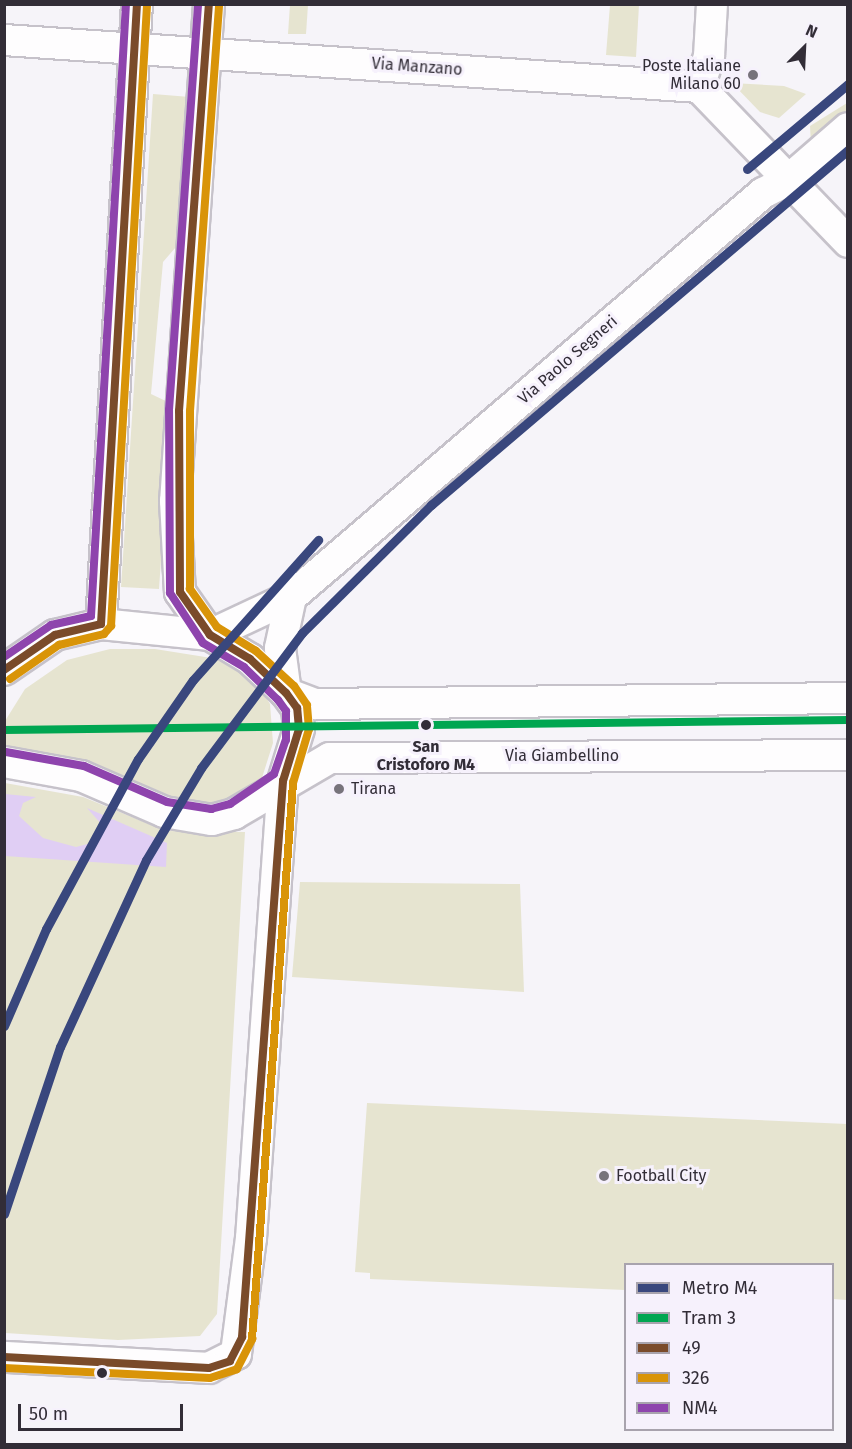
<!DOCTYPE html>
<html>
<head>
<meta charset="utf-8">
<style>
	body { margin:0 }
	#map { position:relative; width:852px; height:1449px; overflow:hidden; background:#f6f4f9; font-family:"Fira Sans",sans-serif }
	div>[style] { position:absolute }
	.green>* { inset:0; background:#e6e4d0 }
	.water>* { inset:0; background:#e0cef4 }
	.roads { filter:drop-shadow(2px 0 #c6c2ca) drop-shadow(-2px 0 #c6c2ca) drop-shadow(0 2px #c6c2ca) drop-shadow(0 -2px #c6c2ca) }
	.minor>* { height:30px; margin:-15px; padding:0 15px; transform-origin:15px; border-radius:15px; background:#fefdfe }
	.bus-1>* { height:8px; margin:-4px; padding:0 4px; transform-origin:4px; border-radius:4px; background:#7a4b2a }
	.bus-2>* { height:8px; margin:-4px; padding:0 4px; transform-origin:4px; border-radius:4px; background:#d99408 }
	.bus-3>* { height:8px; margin:-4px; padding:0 4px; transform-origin:4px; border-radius:4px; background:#8e44ad }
	.tram-1>* { height:8px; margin:-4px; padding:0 4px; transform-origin:4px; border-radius:4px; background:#00a651 }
	.metro-1>* { height:9px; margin:-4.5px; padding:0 4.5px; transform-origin:4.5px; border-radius:4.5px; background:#39477d }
	.dots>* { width:16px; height:16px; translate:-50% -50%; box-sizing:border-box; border:3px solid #f6f1fc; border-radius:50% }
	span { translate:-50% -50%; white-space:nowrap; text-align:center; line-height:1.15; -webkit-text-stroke:6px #f6f1fc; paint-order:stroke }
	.poi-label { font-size:16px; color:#322d37 }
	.right { translate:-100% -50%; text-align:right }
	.left { translate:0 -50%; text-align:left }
	.street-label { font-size:16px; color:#322d37 }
	.stop-label { font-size:16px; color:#322d37; font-weight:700 }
	.frame { position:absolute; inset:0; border:6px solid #322d37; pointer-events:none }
	.legend { position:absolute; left:624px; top:1263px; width:210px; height:168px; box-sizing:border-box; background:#f6f1fc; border:2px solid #a8a3ad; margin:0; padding:8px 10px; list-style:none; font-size:18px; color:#322d37 }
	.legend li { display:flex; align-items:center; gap:12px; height:30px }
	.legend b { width:30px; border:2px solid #a8a3ad }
	.north { position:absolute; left:774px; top:18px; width:60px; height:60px; -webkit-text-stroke:4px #f6f1fc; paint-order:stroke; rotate:24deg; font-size:16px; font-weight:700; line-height:24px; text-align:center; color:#322d37 }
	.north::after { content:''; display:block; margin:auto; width:21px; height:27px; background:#322d37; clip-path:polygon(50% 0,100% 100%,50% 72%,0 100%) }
	.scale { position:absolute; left:18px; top:1404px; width:165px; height:27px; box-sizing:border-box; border:3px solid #322d37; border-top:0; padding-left:8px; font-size:18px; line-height:21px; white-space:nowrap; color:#322d37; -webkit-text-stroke:4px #f6f1fc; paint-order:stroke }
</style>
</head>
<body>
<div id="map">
	<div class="green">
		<div style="clip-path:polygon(290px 5px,308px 5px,306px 34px,288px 34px)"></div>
		<div style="clip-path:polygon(610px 5px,639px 5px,636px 57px,606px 55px)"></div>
		<div style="clip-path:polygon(732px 83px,784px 86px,806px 94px,779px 118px,760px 112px)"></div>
		<div style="clip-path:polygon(153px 94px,190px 97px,182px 240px,163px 262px,151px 394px,172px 404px,159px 589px,121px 587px)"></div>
		<div style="clip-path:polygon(847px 103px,847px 114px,811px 145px,810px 126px)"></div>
		<div style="clip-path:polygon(110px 649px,155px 649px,224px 660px,257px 683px,270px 704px,273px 743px,261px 781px,223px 806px,189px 805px,103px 769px,5px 751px,5px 721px,25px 689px,67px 660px)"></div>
		<div style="clip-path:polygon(5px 783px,83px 797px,166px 831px,245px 832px,217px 1314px,200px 1336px,118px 1340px,5px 1333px)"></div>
		<div style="clip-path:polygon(300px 882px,520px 884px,524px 992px,292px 977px)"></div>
		<div style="clip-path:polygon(367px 1103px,847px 1124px,847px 1300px,833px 1299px,832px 1264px,626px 1264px,625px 1290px,370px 1279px,370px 1273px,355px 1272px)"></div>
	</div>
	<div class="water">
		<div style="clip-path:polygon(5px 794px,36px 797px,23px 803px,19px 816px,43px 838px,76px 847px,99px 841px,103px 826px,87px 808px,167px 843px,166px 867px,5px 856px)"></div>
	</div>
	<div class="roads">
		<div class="minor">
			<div style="left:209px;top:4px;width:498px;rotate:93.9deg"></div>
			<div style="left:175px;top:501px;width:91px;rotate:86.9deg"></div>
			<div style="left:180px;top:592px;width:52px;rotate:55.1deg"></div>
			<div style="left:4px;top:40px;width:697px;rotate:3.87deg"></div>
			<div style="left:699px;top:87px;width:215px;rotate:46.1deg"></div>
			<div style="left:699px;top:87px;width:33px;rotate:-72deg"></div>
			<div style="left:709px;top:56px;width:52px;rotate:-86.7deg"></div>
			<div style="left:101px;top:624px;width:621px;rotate:-86.68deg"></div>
			<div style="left:210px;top:635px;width:89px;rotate:-25.1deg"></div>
			<div style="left:291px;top:597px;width:621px;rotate:-40.56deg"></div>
			<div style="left:763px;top:193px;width:28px;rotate:-27deg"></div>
			<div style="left:788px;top:180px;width:79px;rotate:-40.9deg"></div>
			<div style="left:4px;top:670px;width:62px;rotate:-34.5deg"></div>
			<div style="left:55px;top:635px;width:47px;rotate:-13.4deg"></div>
			<div style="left:101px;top:624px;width:110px;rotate:5.8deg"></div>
			<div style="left:210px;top:635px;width:47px;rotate:31deg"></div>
			<div style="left:250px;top:659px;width:50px;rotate:43.4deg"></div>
			<div style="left:286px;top:693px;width:19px;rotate:54deg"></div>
			<div style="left:297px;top:708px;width:21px;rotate:85deg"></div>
			<div style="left:299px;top:729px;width:54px;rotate:107.1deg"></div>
			<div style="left:283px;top:781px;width:458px;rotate:94deg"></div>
			<div style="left:251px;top:1238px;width:117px;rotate:97.4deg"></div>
			<div style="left:236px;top:1354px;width:30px;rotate:153deg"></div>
			<div style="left:209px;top:1368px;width:205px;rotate:-176.9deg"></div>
			<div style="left:286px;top:693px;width:31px;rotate:21deg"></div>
			<div style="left:315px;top:704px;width:533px;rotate:-0.64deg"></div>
			<div style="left:286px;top:693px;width:45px;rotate:-97.6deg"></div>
			<div style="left:280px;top:648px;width:52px;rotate:-77.8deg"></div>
			<div style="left:4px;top:762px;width:78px;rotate:10.3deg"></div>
			<div style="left:81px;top:776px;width:90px;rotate:23.4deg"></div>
			<div style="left:164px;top:812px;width:49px;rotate:9.5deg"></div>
			<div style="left:212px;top:820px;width:23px;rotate:-15deg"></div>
			<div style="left:234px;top:814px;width:111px;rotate:-30.3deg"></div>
			<div style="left:330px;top:758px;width:518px;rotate:-0.33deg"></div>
		</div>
	</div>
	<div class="bus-1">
		<div style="left:4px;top:670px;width:62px;rotate:-34.5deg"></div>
		<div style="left:55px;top:635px;width:47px;rotate:-13.4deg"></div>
		<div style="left:101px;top:624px;width:621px;rotate:-86.68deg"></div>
		<div style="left:4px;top:1357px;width:205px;rotate:3.1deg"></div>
		<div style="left:209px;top:1368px;width:22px;rotate:-18deg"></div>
		<div style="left:230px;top:1361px;width:27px;rotate:-63deg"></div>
		<div style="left:242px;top:1337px;width:558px;rotate:-85.78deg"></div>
		<div style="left:283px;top:781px;width:54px;rotate:-72.9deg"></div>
		<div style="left:299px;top:729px;width:21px;rotate:-95deg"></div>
		<div style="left:297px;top:708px;width:19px;rotate:-126deg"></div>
		<div style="left:286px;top:693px;width:50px;rotate:-136.6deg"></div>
		<div style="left:250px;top:659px;width:47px;rotate:-149deg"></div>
		<div style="left:210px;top:635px;width:52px;rotate:-124.9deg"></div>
		<div style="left:180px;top:592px;width:181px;rotate:-90.3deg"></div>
		<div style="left:179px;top:411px;width:408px;rotate:-85.8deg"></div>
	</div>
	<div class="bus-2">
		<div style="left:10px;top:679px;width:60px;rotate:-34.8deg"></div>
		<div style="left:59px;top:645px;width:46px;rotate:-13.7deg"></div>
		<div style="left:104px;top:634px;width:11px;rotate:-49deg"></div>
		<div style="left:111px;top:626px;width:622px;rotate:-86.68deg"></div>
		<div style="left:4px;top:1368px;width:206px;rotate:2.8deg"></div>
		<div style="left:210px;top:1378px;width:28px;rotate:-18deg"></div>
		<div style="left:237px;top:1369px;width:34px;rotate:-63deg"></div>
		<div style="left:252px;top:1339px;width:558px;rotate:-85.78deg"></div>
		<div style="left:293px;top:783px;width:56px;rotate:-73.5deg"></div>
		<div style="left:309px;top:729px;width:24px;rotate:-95deg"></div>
		<div style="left:307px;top:705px;width:23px;rotate:-124deg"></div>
		<div style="left:294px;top:686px;width:52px;rotate:-137.4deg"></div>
		<div style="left:256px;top:651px;width:46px;rotate:-148.4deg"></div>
		<div style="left:217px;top:627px;width:47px;rotate:-125.4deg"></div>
		<div style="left:190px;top:589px;width:178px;rotate:-90deg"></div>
		<div style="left:190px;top:411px;width:407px;rotate:-85.9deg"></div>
	</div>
	<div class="bus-3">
		<div style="left:4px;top:657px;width:57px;rotate:-34.2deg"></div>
		<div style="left:51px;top:625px;width:41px;rotate:-12.7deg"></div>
		<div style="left:91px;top:616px;width:613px;rotate:-86.73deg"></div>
		<div style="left:6px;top:752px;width:79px;rotate:10.2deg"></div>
		<div style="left:84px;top:766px;width:90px;rotate:23.4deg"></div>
		<div style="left:167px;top:802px;width:45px;rotate:9deg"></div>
		<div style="left:211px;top:809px;width:20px;rotate:-15deg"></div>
		<div style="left:230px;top:804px;width:53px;rotate:-34.3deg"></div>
		<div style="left:274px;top:774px;width:36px;rotate:-71deg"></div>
		<div style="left:286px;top:740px;width:29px;rotate:-90deg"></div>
		<div style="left:286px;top:711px;width:14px;rotate:-126deg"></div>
		<div style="left:278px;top:700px;width:47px;rotate:-135.9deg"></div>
		<div style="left:244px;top:667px;width:48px;rotate:-149.7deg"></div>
		<div style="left:203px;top:643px;width:60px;rotate:-123.4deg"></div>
		<div style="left:170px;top:593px;width:183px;rotate:-90.3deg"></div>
		<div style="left:169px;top:410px;width:407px;rotate:-85.9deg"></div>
	</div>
	<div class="tram-1">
		<div style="left:4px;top:730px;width:844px;rotate:-0.68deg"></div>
	</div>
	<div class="metro-1">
		<div style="left:747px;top:169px;width:132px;rotate:-40.1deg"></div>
		<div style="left:4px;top:1026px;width:106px;rotate:-66.6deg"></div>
		<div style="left:46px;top:929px;width:193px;rotate:-61.6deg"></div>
		<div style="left:138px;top:759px;width:96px;rotate:-55.2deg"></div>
		<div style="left:193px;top:680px;width:188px;rotate:-48.2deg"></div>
		<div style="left:4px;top:1214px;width:176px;rotate:-71.5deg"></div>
		<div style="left:60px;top:1047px;width:206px;rotate:-65.3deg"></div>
		<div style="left:146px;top:860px;width:107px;rotate:-59.1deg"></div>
		<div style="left:201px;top:768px;width:169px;rotate:-53.2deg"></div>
		<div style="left:302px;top:633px;width:182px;rotate:-44.8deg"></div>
		<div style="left:431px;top:505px;width:548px;rotate:-40.41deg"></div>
	</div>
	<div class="dots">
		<div style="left:753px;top:75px;background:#77737b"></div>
		<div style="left:426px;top:725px;background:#322d37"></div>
		<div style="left:339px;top:789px;background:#77737b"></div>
		<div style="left:604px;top:1176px;background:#77737b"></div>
		<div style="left:102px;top:1373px;background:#322d37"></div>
	</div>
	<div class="poi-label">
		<span class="right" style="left:741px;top:75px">Poste Italiane<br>Milano 60</span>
		<span class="left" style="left:351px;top:789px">Tirana</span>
		<span class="left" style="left:616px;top:1176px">Football City</span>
	</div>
	<div class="street-label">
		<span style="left:417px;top:67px;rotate:4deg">Via Manzano</span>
		<span style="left:568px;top:360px;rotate:-41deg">Via Paolo Segneri</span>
		<span style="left:562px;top:756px">Via Giambellino</span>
	</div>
	<div class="stop-label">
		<span style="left:426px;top:756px">San<br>Cristoforo M4</span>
	</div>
	<div class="frame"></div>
	<ul class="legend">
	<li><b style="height:8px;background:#39477d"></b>Metro M4</li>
	<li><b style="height:8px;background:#00a651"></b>Tram 3</li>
	<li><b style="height:8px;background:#7a4b2a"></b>49</li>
	<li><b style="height:8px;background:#d99408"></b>326</li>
	<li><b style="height:8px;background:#8e44ad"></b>NM4</li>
	</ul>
	<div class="north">N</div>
	<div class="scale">50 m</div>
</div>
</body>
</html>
